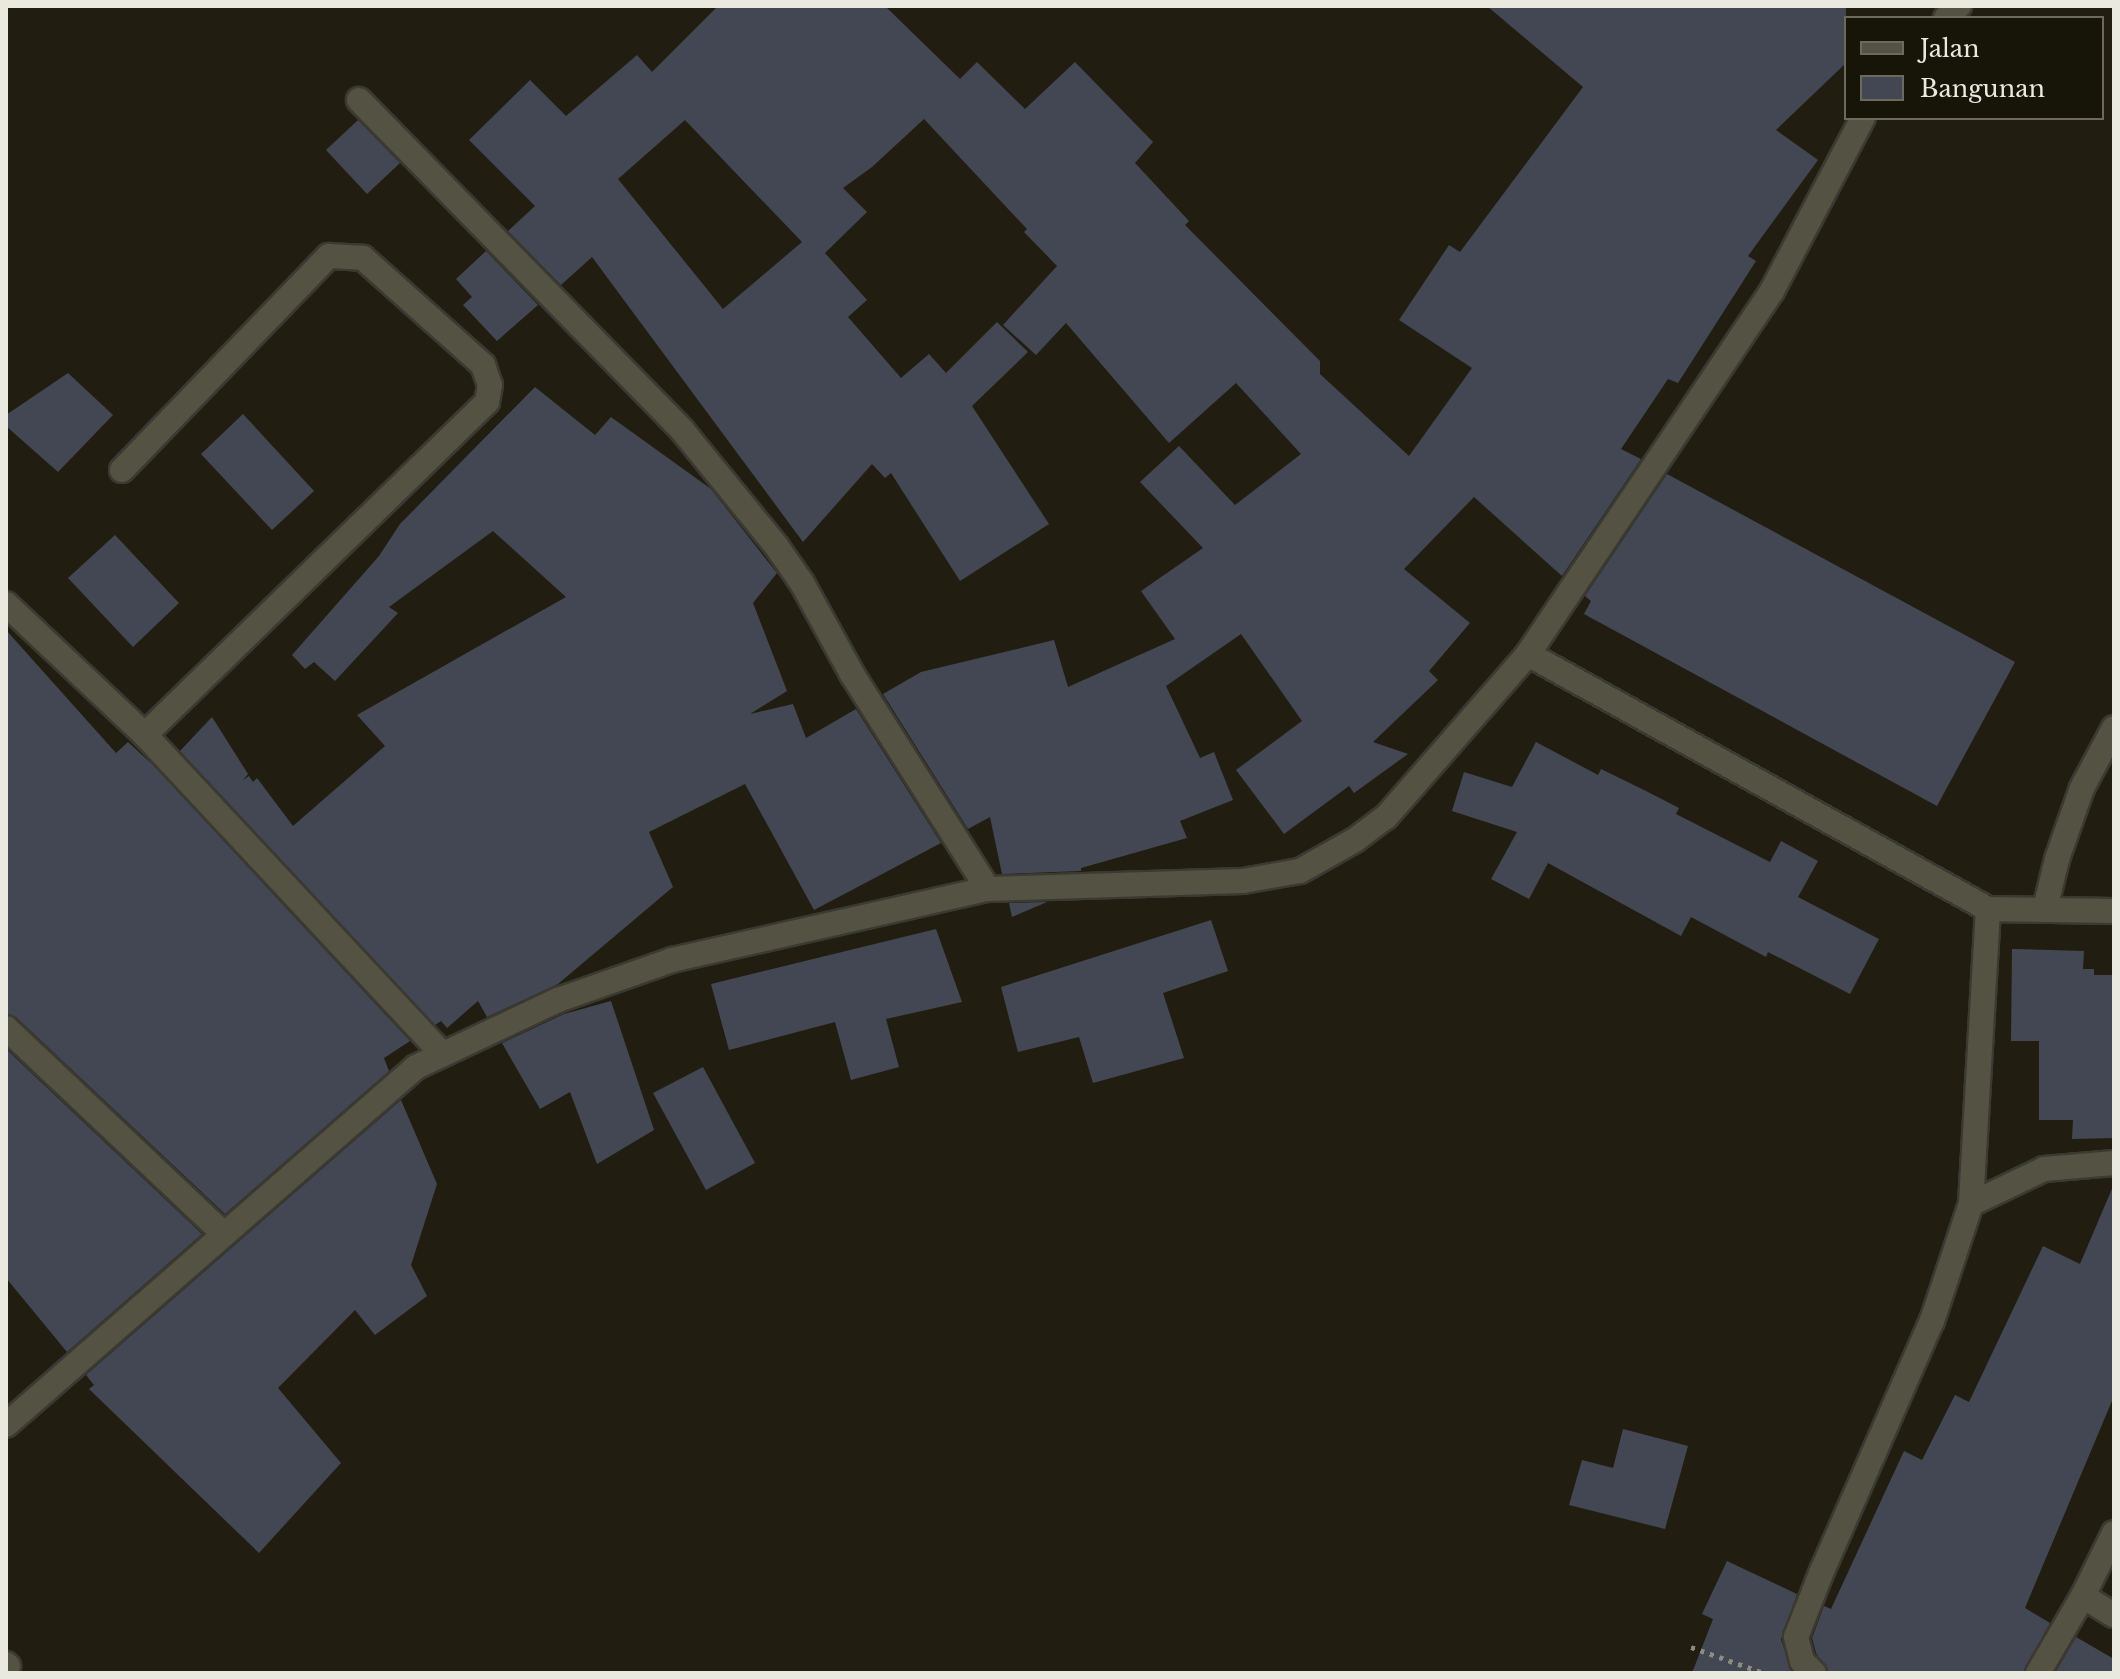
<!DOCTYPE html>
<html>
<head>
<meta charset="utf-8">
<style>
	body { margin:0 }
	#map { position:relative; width:2120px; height:1679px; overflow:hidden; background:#211e11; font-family:"Libre Baskerville",serif }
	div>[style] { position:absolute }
	.building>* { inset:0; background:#434754 }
	.path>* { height:5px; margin-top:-2.5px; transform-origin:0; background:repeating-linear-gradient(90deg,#8e8c81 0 4px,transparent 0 10px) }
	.roads { filter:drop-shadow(2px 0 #3b3a32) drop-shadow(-2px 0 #3b3a32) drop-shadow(0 2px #3b3a32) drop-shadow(0 -2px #3b3a32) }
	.minor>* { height:24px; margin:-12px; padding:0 12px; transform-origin:12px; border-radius:12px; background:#545243 }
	span { translate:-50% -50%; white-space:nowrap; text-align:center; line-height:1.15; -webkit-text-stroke:7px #171508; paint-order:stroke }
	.frame { position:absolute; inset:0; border:8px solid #eae9e0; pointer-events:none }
	.legend { position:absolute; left:1844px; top:16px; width:260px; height:104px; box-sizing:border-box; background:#171508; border:2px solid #6b6a5e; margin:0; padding:10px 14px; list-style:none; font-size:24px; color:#eae9e0 }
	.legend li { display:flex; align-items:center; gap:16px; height:40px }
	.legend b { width:40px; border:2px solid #6b6a5e }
</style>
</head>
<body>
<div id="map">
	<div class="building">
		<div style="clip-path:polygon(evenodd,718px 6px,885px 6px,960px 79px,977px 62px,1025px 109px,1075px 62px,1153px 142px,1135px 163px,1189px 221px,1185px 225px,1320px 361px,1320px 374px,1409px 456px,1472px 368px,1399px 320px,1449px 245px,1460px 252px,1583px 87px,1487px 6px,1846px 6px,1846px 63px,1776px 130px,1818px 160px,1748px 256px,1756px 261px,1678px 383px,1668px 379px,1621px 449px,1641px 459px,1562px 576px,1474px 497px,1404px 569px,1470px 623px,1429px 671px,1438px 680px,1373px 742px,1408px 754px,1354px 793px,1349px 786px,1284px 834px,1236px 770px,1302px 721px,1241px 634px,1166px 686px,1200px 758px,1214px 752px,1233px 800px,1180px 821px,1187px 838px,1081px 868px,1081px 871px,1002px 874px,990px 817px,968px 829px,883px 694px,921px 672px,1054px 640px,1068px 687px,1175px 639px,1141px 591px,1203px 548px,1140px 482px,1179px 446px,1235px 505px,1301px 454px,1236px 383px,1169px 443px,1066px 323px,1036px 355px,1003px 325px,1057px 266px,1024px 232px,1027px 229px,924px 119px,872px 167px,843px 188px,867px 212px,825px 253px,867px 300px,848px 317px,901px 378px,929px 354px,946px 373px,997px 322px,1028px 352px,972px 406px,1049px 524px,960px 581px,891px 473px,885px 478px,872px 464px,803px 542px,592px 257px,561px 285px,508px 231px,535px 206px,469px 140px,530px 80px,566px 116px,637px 55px,652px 72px,718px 6px,685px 120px,802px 242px,723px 309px,618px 179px,685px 120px)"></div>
		<div style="clip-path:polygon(358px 120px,400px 163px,367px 194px,326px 150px)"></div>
		<div style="clip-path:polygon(486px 251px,538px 305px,497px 341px,463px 305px,472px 297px,456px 279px)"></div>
		<div style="clip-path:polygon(68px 373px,113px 415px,58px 472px,6px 426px,6px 415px)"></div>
		<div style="clip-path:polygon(535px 387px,595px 435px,611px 417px,711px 489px,777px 573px,753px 603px,787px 691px,750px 714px,793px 704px,806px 738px,856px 709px,941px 843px,814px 910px,745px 784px,649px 832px,673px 887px,558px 984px,487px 1017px,478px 1001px,447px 1028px,441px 1021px,435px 1025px,180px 751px,212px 717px,248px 774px,243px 780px,249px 776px,253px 782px,257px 778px,293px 826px,385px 746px,357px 715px,566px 597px,493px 531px,389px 607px,398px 613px,335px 681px,314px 662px,305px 669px,292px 655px,379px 556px,400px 524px)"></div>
		<div style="clip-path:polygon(243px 414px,314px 491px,272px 530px,201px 454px)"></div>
		<div style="clip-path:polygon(1667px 474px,2015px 662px,1937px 806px,1584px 614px,1591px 601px,1585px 596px)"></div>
		<div style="clip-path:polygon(115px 535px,179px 603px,133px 647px,68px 578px)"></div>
		<div style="clip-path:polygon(6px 630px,116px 753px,128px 742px,154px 766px,410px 1041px,384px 1058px,389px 1071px,225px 1214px,16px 1017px,6px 1013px)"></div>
		<div style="clip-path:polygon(1536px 742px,1598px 775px,1601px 769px,1646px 791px,1679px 808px,1676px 814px,1770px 862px,1781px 841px,1818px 861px,1798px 897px,1879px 939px,1850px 994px,1768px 952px,1766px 957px,1691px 917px,1681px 936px,1548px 863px,1529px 899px,1491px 879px,1517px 832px,1452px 811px,1464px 772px,1512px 787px)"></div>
		<div style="clip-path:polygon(1047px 902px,1012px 917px,1009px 903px)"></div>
		<div style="clip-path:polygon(1211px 920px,1228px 971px,1163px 993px,1184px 1058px,1093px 1083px,1079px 1037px,1018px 1052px,1001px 987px)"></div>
		<div style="clip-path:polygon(936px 929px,962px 1002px,886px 1019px,899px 1067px,851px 1080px,835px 1022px,729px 1050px,711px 984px)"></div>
		<div style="clip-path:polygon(2012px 949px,2084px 951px,2083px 969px,2094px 969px,2094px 975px,2114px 975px,2114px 1138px,2072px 1139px,2073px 1120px,2039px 1120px,2039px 1041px,2011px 1041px)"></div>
		<div style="clip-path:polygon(611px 1001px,654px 1130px,597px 1164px,570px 1092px,540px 1109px,502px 1043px,564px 1014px)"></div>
		<div style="clip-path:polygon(6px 1049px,202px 1234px,67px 1352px,6px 1278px)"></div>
		<div style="clip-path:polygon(703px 1067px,755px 1163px,706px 1190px,653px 1093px)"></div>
		<div style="clip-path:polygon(401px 1100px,437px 1184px,411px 1265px,427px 1296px,375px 1335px,355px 1310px,278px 1388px,341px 1463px,259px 1553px,89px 1389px,94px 1385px,86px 1375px)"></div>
		<div style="clip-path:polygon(2114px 1184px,2114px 1396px,2025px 1608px,2050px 1623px,2023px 1673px,1829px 1673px,1816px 1653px,1812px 1638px,1824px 1606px,1831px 1609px,1904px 1451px,1922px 1460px,1955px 1395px,1969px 1402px,2043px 1246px,2080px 1264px)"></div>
		<div style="clip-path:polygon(1623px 1429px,1688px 1446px,1665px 1529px,1569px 1505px,1582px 1460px,1613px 1468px)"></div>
		<div style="clip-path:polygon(1727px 1561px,1797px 1594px,1781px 1640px,1793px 1673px,1692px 1673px,1713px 1619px,1702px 1614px)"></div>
		<div style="clip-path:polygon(2076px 1637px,2114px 1659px,2114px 1673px,2055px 1673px)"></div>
	</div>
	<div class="path">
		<div style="left:1691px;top:1647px;width:77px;rotate:19.6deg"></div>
	</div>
	<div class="roads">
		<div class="minor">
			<div style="left:1946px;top:18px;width:18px;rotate:-43deg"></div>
			<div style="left:359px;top:100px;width:462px;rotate:45.6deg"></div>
			<div style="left:682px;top:430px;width:151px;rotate:50.9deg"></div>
			<div style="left:777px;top:547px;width:44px;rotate:55.2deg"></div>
			<div style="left:802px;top:583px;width:104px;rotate:61.2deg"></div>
			<div style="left:852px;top:674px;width:254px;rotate:57.7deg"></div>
			<div style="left:122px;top:470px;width:298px;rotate:-46deg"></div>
			<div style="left:329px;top:256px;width:34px;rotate:3deg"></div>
			<div style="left:363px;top:258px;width:161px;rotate:41.7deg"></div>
			<div style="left:483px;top:365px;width:21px;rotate:71deg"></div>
			<div style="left:490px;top:385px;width:17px;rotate:100deg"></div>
			<div style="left:487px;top:402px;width:477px;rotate:135.8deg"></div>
			<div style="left:6px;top:604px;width:191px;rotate:43.3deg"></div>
			<div style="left:145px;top:735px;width:436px;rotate:47deg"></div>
			<div style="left:1528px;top:654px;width:526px;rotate:29deg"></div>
			<div style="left:1988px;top:909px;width:126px;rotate:0.9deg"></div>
			<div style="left:2045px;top:909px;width:51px;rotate:-76.5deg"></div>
			<div style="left:2057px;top:859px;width:75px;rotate:-70.6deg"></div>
			<div style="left:2082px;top:788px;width:68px;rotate:-61.9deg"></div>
			<div style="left:6px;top:1028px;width:300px;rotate:43.4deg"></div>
			<div style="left:1971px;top:1204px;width:81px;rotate:-25.6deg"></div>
			<div style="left:2044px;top:1169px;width:70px;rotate:-4.9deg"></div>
			<div style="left:6px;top:1425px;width:544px;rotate:-41.13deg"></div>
			<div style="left:416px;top:1067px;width:157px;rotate:-25.3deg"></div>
			<div style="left:558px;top:1000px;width:121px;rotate:-19.3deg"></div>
			<div style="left:672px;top:960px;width:324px;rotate:-12.7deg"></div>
			<div style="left:988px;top:889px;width:255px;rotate:-1.8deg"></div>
			<div style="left:1243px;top:881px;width:58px;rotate:-10deg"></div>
			<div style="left:1300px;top:871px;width:63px;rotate:-29.4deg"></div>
			<div style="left:1355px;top:840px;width:39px;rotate:-37deg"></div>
			<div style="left:1386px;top:817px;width:216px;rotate:-48.9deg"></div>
			<div style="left:1528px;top:654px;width:437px;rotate:-56.1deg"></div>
			<div style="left:1772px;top:291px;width:195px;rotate:-62.3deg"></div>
			<div style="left:2083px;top:1596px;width:70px;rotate:-63.8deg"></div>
			<div style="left:6px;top:1664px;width:3px;rotate:45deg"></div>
			<div style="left:1814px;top:1673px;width:17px;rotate:-135deg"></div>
			<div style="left:1802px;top:1661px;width:25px;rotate:-104deg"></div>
			<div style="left:1796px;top:1637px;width:71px;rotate:-68.5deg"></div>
			<div style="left:1822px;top:1571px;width:273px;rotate:-66.3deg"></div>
			<div style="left:1932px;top:1321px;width:123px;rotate:-71.6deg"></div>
			<div style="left:1971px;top:1204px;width:295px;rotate:-86.7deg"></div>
			<div style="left:2038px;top:1673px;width:89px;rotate:-59.7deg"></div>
			<div style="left:2083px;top:1596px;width:36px;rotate:32deg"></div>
		</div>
	</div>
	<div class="frame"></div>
	<ul class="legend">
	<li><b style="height:10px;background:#545243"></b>Jalan</li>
	<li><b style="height:22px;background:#434754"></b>Bangunan</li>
	</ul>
</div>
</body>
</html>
